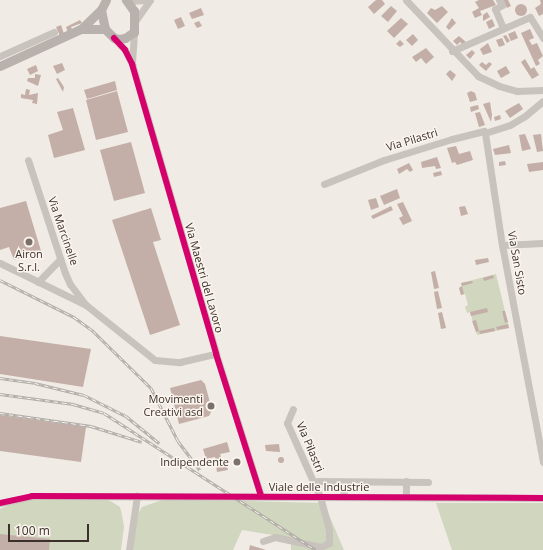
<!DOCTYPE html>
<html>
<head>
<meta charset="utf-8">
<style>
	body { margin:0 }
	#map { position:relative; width:543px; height:550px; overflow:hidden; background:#f0ebe5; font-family:"Open Sans",sans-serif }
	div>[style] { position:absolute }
	.green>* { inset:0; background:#d1d6bf }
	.building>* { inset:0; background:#c3afa7 }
	.round { border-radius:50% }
	.minor>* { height:7px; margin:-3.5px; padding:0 3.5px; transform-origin:3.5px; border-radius:3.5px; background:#c9c3be }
	.major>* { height:9px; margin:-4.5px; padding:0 4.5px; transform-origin:4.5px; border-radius:4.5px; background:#b8b1ad }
	.rail>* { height:3px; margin-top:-1.5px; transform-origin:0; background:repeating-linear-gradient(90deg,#fbf5ee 0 4.5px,#b1aca8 0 9px); box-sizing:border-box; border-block:1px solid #b1aca8 }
	.cycleway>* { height:6px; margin:-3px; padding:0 3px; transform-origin:3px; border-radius:3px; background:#d6006c }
	.dots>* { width:11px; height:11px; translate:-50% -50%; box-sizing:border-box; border:2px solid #fbf5ee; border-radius:50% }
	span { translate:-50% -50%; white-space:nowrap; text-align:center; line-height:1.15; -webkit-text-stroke:3px #fbf5ee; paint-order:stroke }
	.street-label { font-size:11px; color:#3b302b }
	.poi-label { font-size:11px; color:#3b302b }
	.right { translate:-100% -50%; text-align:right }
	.scale { position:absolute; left:8px; top:524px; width:81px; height:18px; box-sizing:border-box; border:2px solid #3b302b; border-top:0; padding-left:5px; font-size:12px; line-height:14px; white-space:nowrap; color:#3b302b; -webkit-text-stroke:3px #fbf5ee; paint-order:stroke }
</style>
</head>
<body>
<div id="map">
	<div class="green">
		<div style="clip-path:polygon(496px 274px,509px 328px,477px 335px,470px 312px,467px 313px,465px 307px,468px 305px,465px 294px,461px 295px,459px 288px,462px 286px,461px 283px)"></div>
		<div style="clip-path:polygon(24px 498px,103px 498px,112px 502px,120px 507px,122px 515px,124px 527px,121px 550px,0 550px,0 509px)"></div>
		<div style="clip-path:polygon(165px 499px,324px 503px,344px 550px,291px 550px,291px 538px,242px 530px,233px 550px,129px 550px,137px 515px,142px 507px)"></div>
		<div style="clip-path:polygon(436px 503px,543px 503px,543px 550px,452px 550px)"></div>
	</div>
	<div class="building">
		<div style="clip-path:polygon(376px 0,382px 0,385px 4px,374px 14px,368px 7px)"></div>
		<div style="clip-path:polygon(479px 0,493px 0,496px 5px,480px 11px,482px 15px,475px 18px,472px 12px,479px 8px,475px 2px)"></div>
		<div style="clip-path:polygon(503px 0,508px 0,511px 6px,507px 8px)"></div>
		<div style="clip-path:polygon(540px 0,543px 0,543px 14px,539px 16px,535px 8px,541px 4px)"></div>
		<div class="round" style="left:515px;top:4px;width:12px;height:12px"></div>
		<div style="clip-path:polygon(391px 6px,397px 11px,388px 22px,381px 16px)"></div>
		<div style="clip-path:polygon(442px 6px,448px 12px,437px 23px,427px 13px,431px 8px,435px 10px)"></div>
		<div style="clip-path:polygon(201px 8px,204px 15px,192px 19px,189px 13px)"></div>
		<div style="clip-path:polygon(487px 12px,490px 17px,483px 21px,483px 15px)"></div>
		<div style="clip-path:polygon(181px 17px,185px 26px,178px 29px,174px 20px)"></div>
		<div style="clip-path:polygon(401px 18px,408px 24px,394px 38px,387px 31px)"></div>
		<div style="clip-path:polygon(452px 18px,456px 23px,449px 30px,446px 27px)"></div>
		<div style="clip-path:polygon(492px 19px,495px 26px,489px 29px,486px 22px)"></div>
		<div style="clip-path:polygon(80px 20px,82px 23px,71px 27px,73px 31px,68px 33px,66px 27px)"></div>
		<div style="clip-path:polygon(199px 21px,202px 26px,197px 28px,194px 23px)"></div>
		<div style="clip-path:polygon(61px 25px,64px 34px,60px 36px,56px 27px)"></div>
		<div style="clip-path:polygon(530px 29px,534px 38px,529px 40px,532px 45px,537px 43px,543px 56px,538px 60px,540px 64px,536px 66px,521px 33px)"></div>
		<div style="clip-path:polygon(515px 31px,518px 38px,511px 41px,508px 34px)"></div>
		<div style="clip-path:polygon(413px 34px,418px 40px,412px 46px,406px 40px)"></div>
		<div style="clip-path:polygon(506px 35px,510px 41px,507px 43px,503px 36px)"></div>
		<div style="clip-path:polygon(459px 36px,466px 42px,463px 45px,460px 42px,457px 45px,453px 41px)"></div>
		<div style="clip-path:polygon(502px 38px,505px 45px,499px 47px,496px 40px)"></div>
		<div style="clip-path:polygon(400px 40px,404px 44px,400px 47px,396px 44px)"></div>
		<div style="clip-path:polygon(488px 43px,492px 52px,483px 55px,480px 49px)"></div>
		<div style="clip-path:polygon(426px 48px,434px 57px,426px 64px,421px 58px,416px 62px,412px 57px)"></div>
		<div style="clip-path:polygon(472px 50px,475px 53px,470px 59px,466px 55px)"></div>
		<div style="clip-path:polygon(525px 59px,531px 69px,534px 67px,539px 75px,532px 79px,521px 62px)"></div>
		<div style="clip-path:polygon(482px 62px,486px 65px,489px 62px,492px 64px,486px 71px,479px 65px)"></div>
		<div style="clip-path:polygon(62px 63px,65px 70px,57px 74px,53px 66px)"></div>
		<div style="clip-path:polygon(36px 65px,38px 71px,30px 75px,27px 69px)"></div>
		<div style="clip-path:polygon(506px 66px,510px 73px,501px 78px,497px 71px)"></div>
		<div style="clip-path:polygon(450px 70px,456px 75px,452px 81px,446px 74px)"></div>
		<div style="clip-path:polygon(35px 74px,41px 75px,38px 86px,27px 81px,28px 78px,35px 78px)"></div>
		<div style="clip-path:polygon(58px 78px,64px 87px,63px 92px,56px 79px)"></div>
		<div style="clip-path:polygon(115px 81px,117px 90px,87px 99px,84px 90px)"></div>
		<div style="clip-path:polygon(26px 89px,30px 90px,29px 95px,38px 93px,37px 104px,32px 103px,33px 100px,21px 98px,21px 94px,25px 95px)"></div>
		<div style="clip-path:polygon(117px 91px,128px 132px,96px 140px,86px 100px)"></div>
		<div style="clip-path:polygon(471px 91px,475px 93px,477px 100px,470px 102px,467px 93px)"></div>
		<div style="clip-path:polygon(490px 102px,492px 115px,491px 122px,483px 104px)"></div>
		<div style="clip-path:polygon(519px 103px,523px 109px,510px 118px,505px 111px)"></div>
		<div style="clip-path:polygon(478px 105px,479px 109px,471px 112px,470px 107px)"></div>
		<div style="clip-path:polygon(73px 108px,85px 150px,54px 158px,48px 135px,63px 130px,57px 112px)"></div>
		<div style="clip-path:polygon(480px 112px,485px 125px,479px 127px,475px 113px)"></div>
		<div style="clip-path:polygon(500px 115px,501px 119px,495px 121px,494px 117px)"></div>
		<div style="clip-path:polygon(525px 134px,531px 149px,522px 151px,519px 135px)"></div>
		<div style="clip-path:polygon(541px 134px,543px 151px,537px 152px,533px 135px)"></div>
		<div style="clip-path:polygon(131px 142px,145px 193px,114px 201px,100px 150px)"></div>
		<div style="clip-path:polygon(509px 145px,511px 153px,495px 155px,493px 149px)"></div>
		<div style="clip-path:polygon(456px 146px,459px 154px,470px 151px,473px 160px,457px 165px,455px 162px,452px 163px,447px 148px)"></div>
		<div style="clip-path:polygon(437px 157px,441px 168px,436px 169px,435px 166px,422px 168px,421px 162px)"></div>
		<div style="clip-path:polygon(505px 161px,506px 165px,499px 166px,499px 162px)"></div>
		<div style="clip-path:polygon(543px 162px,543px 170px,529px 172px,527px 164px)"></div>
		<div style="clip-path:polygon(409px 163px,413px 170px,410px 172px,407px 169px,399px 174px,397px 169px)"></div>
		<div style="clip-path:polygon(441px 171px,442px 175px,434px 177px,433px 173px)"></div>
		<div style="clip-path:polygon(397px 189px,400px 198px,384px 205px,380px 196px)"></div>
		<div style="clip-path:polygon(376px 198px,379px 207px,371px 210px,368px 200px)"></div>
		<div style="clip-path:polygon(26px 201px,41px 251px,14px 260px,9px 247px,0 250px,0 208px)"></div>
		<div style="clip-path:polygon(403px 202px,412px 221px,403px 225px,399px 218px,403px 216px,397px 204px)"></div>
		<div style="clip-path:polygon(391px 206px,393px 210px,373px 219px,371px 216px)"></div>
		<div style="clip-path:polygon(465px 206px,468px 214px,461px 216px,459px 207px)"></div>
		<div style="clip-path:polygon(151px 208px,161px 240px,153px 242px,180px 325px,150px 335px,112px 220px)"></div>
		<div style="clip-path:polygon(488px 258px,489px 262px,476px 265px,475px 260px)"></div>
		<div style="clip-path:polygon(435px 271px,439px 288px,434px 289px,431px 272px)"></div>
		<div style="clip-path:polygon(493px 275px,494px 278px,484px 281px,483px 278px)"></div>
		<div style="clip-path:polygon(472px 281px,473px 283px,462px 286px,461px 283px)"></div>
		<div style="clip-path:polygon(462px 286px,464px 294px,461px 295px,459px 288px)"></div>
		<div style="clip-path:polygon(438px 291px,442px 308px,437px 309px,434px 292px)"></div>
		<div style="clip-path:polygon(487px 308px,488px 312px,471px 316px,470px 312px)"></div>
		<div style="clip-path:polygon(502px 311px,505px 311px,508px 322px,505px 323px)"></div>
		<div style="clip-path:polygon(442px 312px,446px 328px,441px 329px,438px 313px)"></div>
		<div style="clip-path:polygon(476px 320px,479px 331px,476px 332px,472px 321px)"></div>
		<div style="clip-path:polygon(508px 324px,509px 328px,497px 330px,496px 327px)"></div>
		<div style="clip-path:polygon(494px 328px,495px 331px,480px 334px,479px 331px)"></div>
		<div style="clip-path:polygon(0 336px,91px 349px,83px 387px,0 374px)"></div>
		<div style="clip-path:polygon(201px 380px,205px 384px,212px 410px,209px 416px,179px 424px,170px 388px)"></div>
		<div style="clip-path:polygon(0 415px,86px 427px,81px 462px,0 451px)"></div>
		<div style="clip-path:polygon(227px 442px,230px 452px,220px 454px,222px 460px,225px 459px,228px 470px,217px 472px,215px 457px,206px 459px,203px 449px)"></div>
		<div style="clip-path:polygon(279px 444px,280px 452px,266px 451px,265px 445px)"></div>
		<div class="round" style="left:278px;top:457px;width:6px;height:6px"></div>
		<div style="clip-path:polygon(0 534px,50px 539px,49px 550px,0 550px)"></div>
		<div style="clip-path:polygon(250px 545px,266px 550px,249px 550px)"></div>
	</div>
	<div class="minor">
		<div style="left:406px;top:0;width:105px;rotate:46.5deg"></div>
		<div style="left:478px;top:76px;width:23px;rotate:25deg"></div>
		<div style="left:499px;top:86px;width:19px;rotate:16deg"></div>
		<div style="left:517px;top:91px;width:26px;rotate:-2deg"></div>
		<div style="left:499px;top:0;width:6px;rotate:59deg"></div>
		<div style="left:502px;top:5px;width:8px;rotate:150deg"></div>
		<div style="left:495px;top:9px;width:21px;rotate:67deg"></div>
		<div style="left:128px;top:1px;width:22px;rotate:-3deg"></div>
		<div style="left:136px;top:20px;width:24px;rotate:-55deg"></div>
		<div style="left:114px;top:38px;width:16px;rotate:47deg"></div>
		<div style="left:125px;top:50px;width:16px;rotate:63deg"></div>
		<div style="left:132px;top:64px;width:302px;rotate:73.8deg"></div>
		<div style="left:216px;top:354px;width:149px;rotate:72.4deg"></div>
		<div style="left:452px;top:51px;width:85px;rotate:-23.6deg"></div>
		<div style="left:530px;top:17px;width:25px;rotate:58deg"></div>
		<div style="left:0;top:56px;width:59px;rotate:-24deg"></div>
		<div style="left:132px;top:62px;width:30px;rotate:-86deg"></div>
		<div style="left:485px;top:133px;width:113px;rotate:81.4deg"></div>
		<div style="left:502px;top:245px;width:221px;rotate:79.3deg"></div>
		<div style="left:485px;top:133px;width:26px;rotate:-18deg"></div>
		<div style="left:510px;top:125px;width:17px;rotate:-31deg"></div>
		<div style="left:525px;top:116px;width:23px;rotate:-40deg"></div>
		<div style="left:28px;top:160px;width:119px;rotate:71.9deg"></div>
		<div style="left:65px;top:273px;width:12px;rotate:66deg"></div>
		<div style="left:70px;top:284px;width:26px;rotate:53deg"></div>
		<div style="left:324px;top:184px;width:65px;rotate:-21.8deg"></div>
		<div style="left:384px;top:160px;width:71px;rotate:-17.2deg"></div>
		<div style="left:452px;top:139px;width:33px;rotate:-14deg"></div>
		<div style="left:484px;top:131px;width:2px;rotate:63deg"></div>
		<div style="left:502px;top:245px;width:41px;rotate:-2.8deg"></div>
		<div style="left:0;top:263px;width:96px;rotate:26deg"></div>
		<div style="left:86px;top:305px;width:88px;rotate:38.6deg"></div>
		<div style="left:155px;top:360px;width:25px;rotate:5deg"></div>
		<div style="left:180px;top:362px;width:37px;rotate:-13deg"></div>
		<div style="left:38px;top:282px;width:32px;rotate:-46deg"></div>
		<div style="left:318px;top:481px;width:110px;rotate:0.5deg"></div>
		<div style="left:406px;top:481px;width:16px;rotate:90deg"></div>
		<div style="left:343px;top:497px;width:15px;rotate:-82deg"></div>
		<div style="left:0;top:503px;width:33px;rotate:-12deg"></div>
		<div style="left:32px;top:496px;width:511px;rotate:0.22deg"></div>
		<div style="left:263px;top:541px;width:13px;rotate:-18deg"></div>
		<div style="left:275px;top:537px;width:47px;rotate:12.3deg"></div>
		<div style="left:321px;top:547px;width:9px;rotate:-27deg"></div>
		<div style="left:329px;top:543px;width:13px;rotate:-90deg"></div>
		<div style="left:329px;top:530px;width:34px;rotate:-105deg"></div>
		<div style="left:320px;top:497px;width:81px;rotate:-114deg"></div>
		<div style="left:287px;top:423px;width:15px;rotate:-67deg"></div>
		<div style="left:129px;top:550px;width:55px;rotate:-81.6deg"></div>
	</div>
	<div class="major">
		<div style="left:106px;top:0;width:11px;rotate:117deg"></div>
		<div style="left:101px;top:10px;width:19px;rotate:78deg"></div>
		<div style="left:105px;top:29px;width:13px;rotate:45deg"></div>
		<div style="left:114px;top:38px;width:5px;rotate:11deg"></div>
		<div style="left:119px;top:39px;width:6px;rotate:-9deg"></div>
		<div style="left:125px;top:38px;width:11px;rotate:-34deg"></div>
		<div style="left:134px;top:32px;width:21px;rotate:-90deg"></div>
		<div style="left:134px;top:11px;width:14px;rotate:-126deg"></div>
		<div style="left:81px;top:29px;width:24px"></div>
		<div style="left:0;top:66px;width:89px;rotate:-24.6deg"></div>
		<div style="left:81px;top:29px;width:28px;rotate:-44deg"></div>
	</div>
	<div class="rail">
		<div style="left:0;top:280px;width:83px;rotate:26.6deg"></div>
		<div style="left:74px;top:317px;width:24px;rotate:36deg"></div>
		<div style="left:93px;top:331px;width:81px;rotate:44.5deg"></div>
		<div style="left:151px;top:388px;width:59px;rotate:63deg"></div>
		<div style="left:178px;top:441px;width:36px;rotate:53deg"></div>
		<div style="left:0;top:378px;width:35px;rotate:8deg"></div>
		<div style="left:35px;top:383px;width:50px;rotate:13.8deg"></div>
		<div style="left:84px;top:395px;width:47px;rotate:26.6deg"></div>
		<div style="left:126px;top:416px;width:43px;rotate:39.3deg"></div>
		<div style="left:0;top:394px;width:74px;rotate:7.8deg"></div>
		<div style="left:73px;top:404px;width:32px;rotate:16deg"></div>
		<div style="left:104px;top:413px;width:252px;rotate:32.9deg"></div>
		<div style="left:0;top:413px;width:92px;rotate:8.1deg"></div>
		<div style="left:91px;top:426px;width:53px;rotate:17.4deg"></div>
	</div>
	<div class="cycleway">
		<div style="left:114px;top:38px;width:16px;rotate:47deg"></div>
		<div style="left:125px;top:50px;width:16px;rotate:63deg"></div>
		<div style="left:132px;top:64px;width:302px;rotate:73.8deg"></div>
		<div style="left:216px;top:354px;width:149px;rotate:72.4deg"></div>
		<div style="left:0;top:503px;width:33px;rotate:-12deg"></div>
		<div style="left:32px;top:496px;width:511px;rotate:0.22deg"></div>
	</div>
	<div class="dots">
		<div style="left:29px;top:242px;background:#7a716c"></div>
		<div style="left:211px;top:406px;background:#7a716c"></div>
		<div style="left:237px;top:462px;background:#7a716c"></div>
	</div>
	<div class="street-label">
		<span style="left:412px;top:140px;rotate:-17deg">Via Pilastri</span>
		<span style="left:63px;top:231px;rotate:71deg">Via Marcinelle</span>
		<span style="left:517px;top:263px;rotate:80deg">Via San Sisto</span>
		<span style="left:204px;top:278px;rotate:74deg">Via Maestri del Lavoro</span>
		<span style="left:310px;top:447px;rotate:67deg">Via Pilastri</span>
		<span style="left:319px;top:487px">Viale delle Industrie</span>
	</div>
	<div class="poi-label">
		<span style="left:29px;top:261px">Airon<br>S.r.l.</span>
		<span class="right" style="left:203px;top:406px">Movimenti<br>Creativi asd</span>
		<span class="right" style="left:229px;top:462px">Indipendente</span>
	</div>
	<div class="scale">100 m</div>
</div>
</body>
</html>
